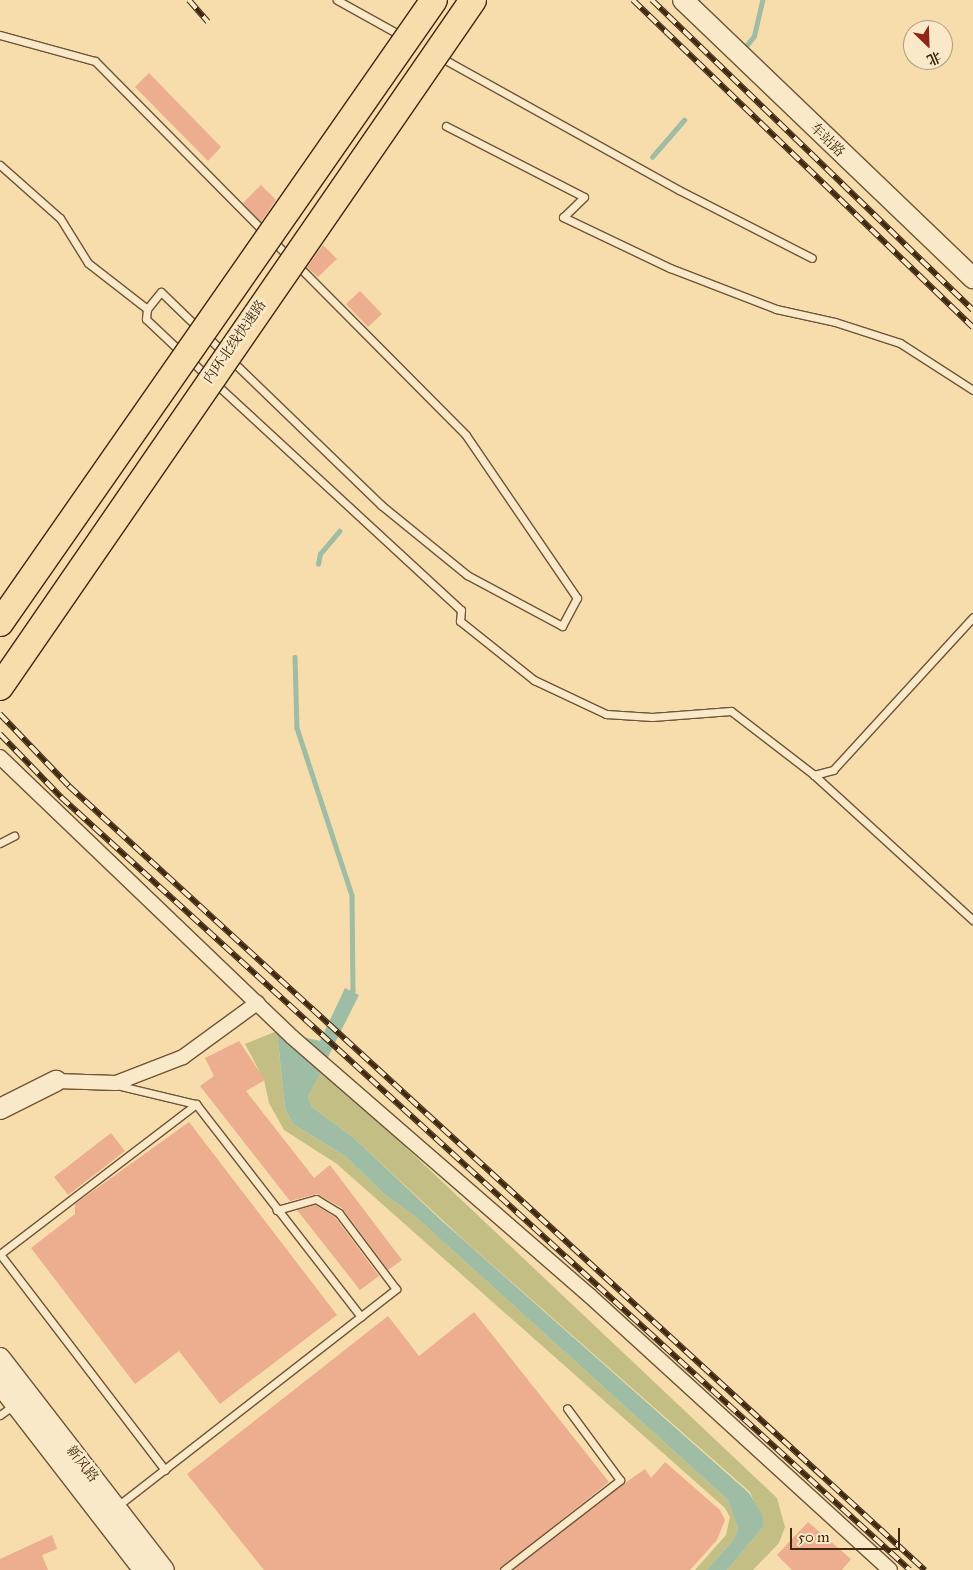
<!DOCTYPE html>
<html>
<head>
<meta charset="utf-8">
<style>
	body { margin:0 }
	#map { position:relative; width:973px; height:1570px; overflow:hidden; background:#f7ddab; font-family:"IM FELL Great Primer","Noto Serif SC",serif }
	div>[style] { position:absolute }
	.green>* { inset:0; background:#c3bf84 }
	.water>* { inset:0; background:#9ebda4 }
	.stream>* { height:4.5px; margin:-2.25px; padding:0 2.25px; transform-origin:2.25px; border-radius:2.25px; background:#9ebda4 }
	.building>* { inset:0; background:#edad8f }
	.roads { filter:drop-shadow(1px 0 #6e5538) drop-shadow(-1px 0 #6e5538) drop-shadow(0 1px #6e5538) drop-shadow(0 -1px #6e5538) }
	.lane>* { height:7px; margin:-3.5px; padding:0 3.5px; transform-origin:3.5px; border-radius:3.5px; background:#fae9c8 }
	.street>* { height:14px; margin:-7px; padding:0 7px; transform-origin:7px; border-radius:7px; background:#fae9c8 }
	.secondary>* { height:20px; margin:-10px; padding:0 10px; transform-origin:10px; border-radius:10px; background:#fae9c8 }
	.rail>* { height:5.5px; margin-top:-2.75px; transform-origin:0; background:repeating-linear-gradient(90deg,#fae9c8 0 11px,#402811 0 22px); box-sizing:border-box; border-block:1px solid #402811 }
	.bridges { filter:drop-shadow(1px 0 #402811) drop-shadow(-1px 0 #402811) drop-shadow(0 1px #402811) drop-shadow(0 -1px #402811) }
	.highway-bridge>* { height:26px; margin:-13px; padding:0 13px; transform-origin:13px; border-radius:13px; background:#f7ddab }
	span { translate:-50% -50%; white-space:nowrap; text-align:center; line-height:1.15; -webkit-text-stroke:5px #fae9c8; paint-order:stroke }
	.street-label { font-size:14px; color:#402811 }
	.north { position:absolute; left:903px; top:20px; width:50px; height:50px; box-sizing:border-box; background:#fae9c8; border:1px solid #b09c7f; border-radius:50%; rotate:156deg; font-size:14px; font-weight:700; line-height:20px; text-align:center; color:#402811 }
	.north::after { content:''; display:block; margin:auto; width:18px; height:22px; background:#8f2418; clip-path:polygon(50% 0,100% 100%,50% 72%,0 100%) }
	.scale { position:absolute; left:790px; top:1528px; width:110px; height:22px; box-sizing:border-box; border:2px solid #402811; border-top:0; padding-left:6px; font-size:15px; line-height:18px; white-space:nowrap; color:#402811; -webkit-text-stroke:4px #fae9c8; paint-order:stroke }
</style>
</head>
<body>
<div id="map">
	<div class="green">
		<div style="clip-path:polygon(277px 1031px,285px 1109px,293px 1124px,345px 1156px,383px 1193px,417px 1218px,728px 1500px,738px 1529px,734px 1539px,707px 1570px,695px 1570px,726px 1535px,730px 1517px,725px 1508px,337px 1164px,284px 1130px,269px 1103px,264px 1080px,245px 1044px)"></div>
		<div style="clip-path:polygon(322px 1068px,777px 1498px,785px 1527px,779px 1543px,753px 1570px,727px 1570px,764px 1526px,750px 1492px,465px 1241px,355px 1139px,312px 1107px,308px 1097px)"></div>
	</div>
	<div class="water">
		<div style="clip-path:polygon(345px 988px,359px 995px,308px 1097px,312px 1107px,355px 1139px,442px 1221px,749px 1493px,762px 1514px,764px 1526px,727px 1570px,707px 1570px,734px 1539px,738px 1529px,728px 1500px,417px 1218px,383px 1193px,345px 1156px,293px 1124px,285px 1109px,277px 1031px,320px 1041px)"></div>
	</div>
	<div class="stream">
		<div style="left:747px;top:45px;width:11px;rotate:-52deg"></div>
		<div style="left:754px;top:36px;width:37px;rotate:-77deg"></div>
		<div style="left:652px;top:157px;width:49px;rotate:-49.1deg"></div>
		<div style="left:318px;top:564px;width:10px;rotate:-79deg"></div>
		<div style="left:320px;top:554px;width:30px;rotate:-50deg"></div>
		<div style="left:295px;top:657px;width:71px;rotate:88.4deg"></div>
		<div style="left:297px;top:728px;width:176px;rotate:71.8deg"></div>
		<div style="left:352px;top:895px;width:96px;rotate:89.4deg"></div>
		<div style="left:353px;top:991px;width:6px;rotate:135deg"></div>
	</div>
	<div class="building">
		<div style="clip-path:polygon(149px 73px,221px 147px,208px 161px,135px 87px)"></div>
		<div style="clip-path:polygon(261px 185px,276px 200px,261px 222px,243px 203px)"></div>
		<div style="clip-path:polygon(323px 245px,337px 259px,318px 277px,307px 267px)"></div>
		<div style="clip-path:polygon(360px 291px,382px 314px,368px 327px,346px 304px)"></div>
		<div style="clip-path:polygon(239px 1041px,265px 1080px,246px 1091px,314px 1178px,330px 1165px,402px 1260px,388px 1270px,342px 1208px,317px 1194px,290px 1201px,200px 1086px,214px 1076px,205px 1058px)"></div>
		<div style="clip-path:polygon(189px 1122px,337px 1315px,220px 1404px,179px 1351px,135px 1384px,31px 1248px,75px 1214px,75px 1204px)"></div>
		<div style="clip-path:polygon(111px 1133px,125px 1151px,68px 1195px,54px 1177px)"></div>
		<div style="clip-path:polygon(315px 1205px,335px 1217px,379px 1276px,360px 1290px,297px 1210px)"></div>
		<div style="clip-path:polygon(474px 1312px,609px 1482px,499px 1570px,264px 1570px,187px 1474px,388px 1316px,419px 1356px)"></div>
		<div style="clip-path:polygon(665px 1462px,720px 1510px,725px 1520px,717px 1540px,690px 1570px,513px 1570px,615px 1490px,645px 1469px,651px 1478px)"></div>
		<div style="clip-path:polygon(808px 1522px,851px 1559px,842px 1570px,792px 1570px,777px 1555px)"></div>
		<div style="clip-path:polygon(52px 1535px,57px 1549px,42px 1555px,48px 1570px,0 1570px,0 1559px)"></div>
	</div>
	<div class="roads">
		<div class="lane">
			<div style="left:337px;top:0;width:74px;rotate:29deg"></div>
			<div style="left:0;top:35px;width:98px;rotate:15.3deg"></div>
			<div style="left:95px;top:61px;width:276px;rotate:45.3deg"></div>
			<div style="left:440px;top:57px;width:274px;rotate:29.1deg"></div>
			<div style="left:679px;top:190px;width:149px;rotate:27.1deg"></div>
			<div style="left:446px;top:126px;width:155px;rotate:27.2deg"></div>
			<div style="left:584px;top:197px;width:29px;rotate:136deg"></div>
			<div style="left:563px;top:217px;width:119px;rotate:25.5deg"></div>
			<div style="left:670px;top:268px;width:114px;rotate:21.1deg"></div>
			<div style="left:776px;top:309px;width:60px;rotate:12.4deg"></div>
			<div style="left:835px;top:322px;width:68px;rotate:17.9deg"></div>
			<div style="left:900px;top:343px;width:87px;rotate:32.8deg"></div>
			<div style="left:0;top:165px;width:80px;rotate:41.5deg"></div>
			<div style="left:60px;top:218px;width:53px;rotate:58.1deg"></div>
			<div style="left:88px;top:263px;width:75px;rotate:37.9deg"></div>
			<div style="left:147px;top:309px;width:22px;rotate:-51deg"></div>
			<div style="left:161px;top:292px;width:86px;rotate:44.1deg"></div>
			<div style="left:147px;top:309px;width:10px;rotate:96deg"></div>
			<div style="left:146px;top:319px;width:50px;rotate:43.4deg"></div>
			<div style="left:190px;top:360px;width:25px;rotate:43deg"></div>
			<div style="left:231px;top:360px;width:209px;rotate:44deg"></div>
			<div style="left:381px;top:505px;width:111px;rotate:39.1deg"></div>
			<div style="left:467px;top:575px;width:108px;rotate:28.2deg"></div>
			<div style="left:562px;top:626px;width:32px;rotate:-62deg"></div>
			<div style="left:577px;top:598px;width:197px;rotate:-124.3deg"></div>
			<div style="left:466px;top:435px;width:240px;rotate:-134.8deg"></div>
			<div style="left:216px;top:384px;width:333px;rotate:42.7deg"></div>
			<div style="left:461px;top:610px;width:11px;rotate:95deg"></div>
			<div style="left:460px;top:621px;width:95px;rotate:38.6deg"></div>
			<div style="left:534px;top:680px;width:80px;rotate:25.3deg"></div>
			<div style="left:606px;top:714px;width:46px;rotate:3.7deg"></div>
			<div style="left:652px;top:717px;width:79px;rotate:-4.3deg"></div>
			<div style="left:731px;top:711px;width:105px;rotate:37.6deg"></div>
			<div style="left:814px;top:775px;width:20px;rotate:-15deg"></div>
			<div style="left:833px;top:770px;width:207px;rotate:-47.5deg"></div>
			<div style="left:814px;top:775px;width:215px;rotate:42.4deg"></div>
			<div style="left:0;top:843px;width:16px;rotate:-27deg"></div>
			<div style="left:116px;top:1085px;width:82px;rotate:13.4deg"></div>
			<div style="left:0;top:1415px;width:17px;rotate:-36deg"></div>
			<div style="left:165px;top:1470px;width:272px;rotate:-127.4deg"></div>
			<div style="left:0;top:1254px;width:247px;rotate:-37.4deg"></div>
			<div style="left:196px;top:1104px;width:269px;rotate:52.2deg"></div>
			<div style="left:116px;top:1507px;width:355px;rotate:-37.9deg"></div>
			<div style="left:396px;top:1289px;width:95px;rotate:-126.9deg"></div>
			<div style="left:339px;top:1213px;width:27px;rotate:-149deg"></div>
			<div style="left:316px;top:1199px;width:41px;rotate:164.2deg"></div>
			<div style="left:504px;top:1570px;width:147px;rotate:-37.8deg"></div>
			<div style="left:620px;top:1480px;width:89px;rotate:-126.4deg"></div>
		</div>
		<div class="street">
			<div style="left:0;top:757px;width:405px;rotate:43.8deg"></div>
			<div style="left:292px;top:1037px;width:395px;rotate:41deg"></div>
			<div style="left:590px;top:1296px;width:406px;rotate:42.4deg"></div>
			<div style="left:56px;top:1081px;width:60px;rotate:1.9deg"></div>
			<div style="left:116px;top:1083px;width:72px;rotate:-21.2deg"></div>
			<div style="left:183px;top:1057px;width:92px;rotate:-36.1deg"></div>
		</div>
		<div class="secondary">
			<div style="left:683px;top:0;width:402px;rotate:43.8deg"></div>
			<div style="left:0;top:1109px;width:63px;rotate:-26.6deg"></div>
			<div style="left:0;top:1358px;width:268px;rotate:52.3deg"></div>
			<div style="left:0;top:1384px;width:235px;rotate:52.3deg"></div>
		</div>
	</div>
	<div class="rail">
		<div style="left:189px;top:0;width:29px;rotate:49deg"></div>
		<div style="left:633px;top:0;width:472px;rotate:43.9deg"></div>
		<div style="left:652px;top:0;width:446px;rotate:44deg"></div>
		<div style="left:0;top:714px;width:100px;rotate:46.2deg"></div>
		<div style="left:69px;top:786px;width:1161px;rotate:42.49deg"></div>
		<div style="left:0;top:734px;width:88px;rotate:45.9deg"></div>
		<div style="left:61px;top:797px;width:1148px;rotate:42.32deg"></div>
	</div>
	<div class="bridges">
		<div class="highway-bridge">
			<div style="left:0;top:623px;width:759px;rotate:-55.14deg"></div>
			<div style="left:0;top:687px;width:834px;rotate:-55.45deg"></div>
		</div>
	</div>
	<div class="street-label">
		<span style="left:827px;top:140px;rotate:44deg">车站路</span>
		<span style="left:235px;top:342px;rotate:-55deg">内环北线快速路</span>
		<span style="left:82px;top:1464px;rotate:52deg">新风路</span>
	</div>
	<div class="north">北</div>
	<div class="scale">50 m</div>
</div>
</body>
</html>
